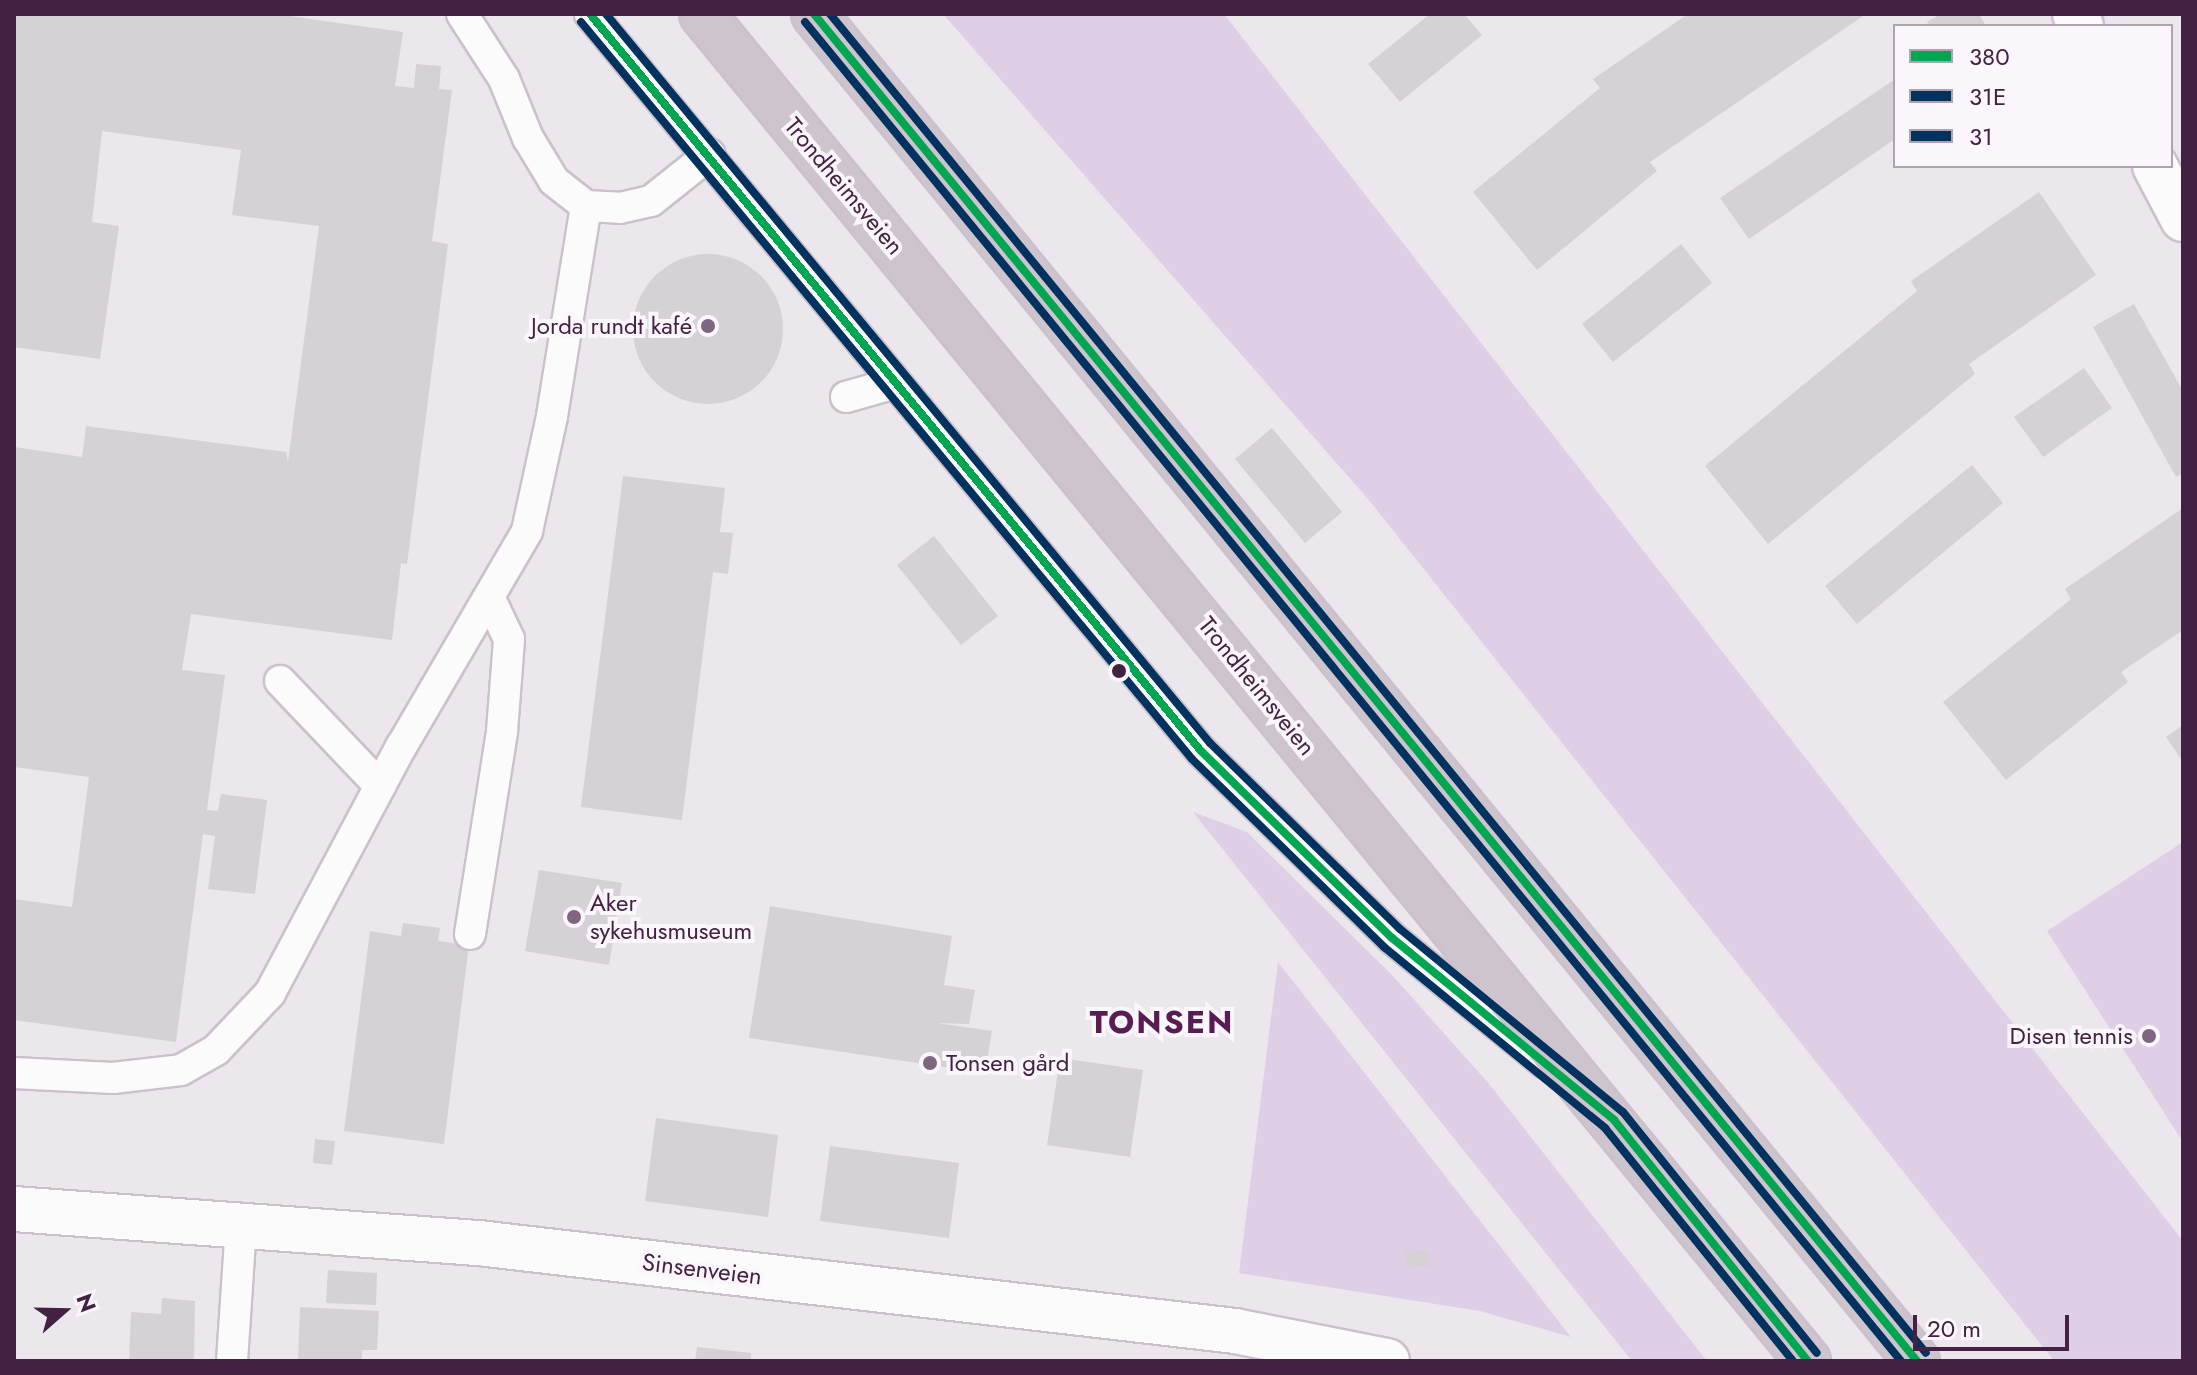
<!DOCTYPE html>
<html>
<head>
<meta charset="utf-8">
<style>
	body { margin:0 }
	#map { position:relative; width:2197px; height:1375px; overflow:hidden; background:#ece7ec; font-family:Jost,sans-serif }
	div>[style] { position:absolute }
	.green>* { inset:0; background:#decfe6 }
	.building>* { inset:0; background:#d6d0d7 }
	.round { border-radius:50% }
	.roads { filter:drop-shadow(2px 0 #cbc1cb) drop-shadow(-2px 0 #cbc1cb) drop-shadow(0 2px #cbc1cb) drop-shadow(0 -2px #cbc1cb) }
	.service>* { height:30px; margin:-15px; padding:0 15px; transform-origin:15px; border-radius:15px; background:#fcfbfc }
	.minor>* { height:44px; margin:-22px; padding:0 22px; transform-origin:22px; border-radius:22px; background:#fcfbfc }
	.trunk>* { height:44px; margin:-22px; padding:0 22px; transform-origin:22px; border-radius:22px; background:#cec4ce }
	.bus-1>* { height:8px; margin:-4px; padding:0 4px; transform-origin:4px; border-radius:4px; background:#00a651 }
	.bus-2>* { height:8px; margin:-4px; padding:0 4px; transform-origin:4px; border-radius:4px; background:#003260 }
	.bus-3>* { height:8px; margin:-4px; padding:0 4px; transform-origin:4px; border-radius:4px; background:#003260 }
	.dots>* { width:22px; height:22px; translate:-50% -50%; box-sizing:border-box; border:4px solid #faf6fb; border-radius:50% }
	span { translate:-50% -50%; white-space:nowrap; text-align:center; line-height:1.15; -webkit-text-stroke:8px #faf6fb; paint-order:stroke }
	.street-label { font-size:24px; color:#432142 }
	.poi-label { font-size:24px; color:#432142 }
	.right { translate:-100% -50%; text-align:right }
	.left { translate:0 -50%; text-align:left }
	.district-label { font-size:32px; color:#581b54; font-weight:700; letter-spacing:2px }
	.frame { position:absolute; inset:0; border:16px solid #432142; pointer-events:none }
	.legend { position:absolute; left:1893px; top:24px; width:280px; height:144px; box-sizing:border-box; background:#faf6fb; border:2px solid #b1a1b1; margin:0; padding:10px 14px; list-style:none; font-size:24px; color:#432142 }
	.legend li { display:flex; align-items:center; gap:16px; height:40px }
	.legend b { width:40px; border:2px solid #b1a1b1 }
	.north { position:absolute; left:24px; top:1271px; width:80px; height:80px; -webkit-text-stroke:6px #faf6fb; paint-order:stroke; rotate:70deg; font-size:22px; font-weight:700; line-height:32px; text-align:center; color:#432142 }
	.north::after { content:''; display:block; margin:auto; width:28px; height:36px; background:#432142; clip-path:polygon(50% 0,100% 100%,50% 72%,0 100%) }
	.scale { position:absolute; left:1913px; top:1315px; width:156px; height:36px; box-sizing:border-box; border:4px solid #432142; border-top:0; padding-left:10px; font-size:24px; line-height:28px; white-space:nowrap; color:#432142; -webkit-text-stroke:6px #faf6fb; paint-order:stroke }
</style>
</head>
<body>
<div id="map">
	<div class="green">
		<div style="clip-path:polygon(943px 14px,1224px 14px,2183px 1241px,2183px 1361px,2054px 1361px,1368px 499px)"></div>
		<div style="clip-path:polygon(1193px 812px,1247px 832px,1393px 976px,1490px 1085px,1707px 1361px,1632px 1361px)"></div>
		<div style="clip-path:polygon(2183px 842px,2183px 1142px,2047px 931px)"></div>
		<div style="clip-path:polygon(1278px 962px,1571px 1337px,1480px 1311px,1239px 1273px)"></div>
	</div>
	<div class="building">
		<div style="clip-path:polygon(14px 14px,275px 14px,403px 32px,395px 86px,414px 88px,416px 64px,441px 66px,439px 89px,452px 90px,432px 241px,448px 244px,407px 564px,401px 563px,392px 640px,191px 614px,182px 670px,225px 675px,207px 810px,218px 811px,221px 794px,267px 800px,255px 894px,208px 889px,215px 836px,203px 834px,176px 1042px,14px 1020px,14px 899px,72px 907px,89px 777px,14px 767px,14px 447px,82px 457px,86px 426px,286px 452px,288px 462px,319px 226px,232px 215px,241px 150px,102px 131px,92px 222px,119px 226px,100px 359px,14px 347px)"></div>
		<div style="clip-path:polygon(1430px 14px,1464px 14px,1482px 35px,1400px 102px,1368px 64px)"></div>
		<div style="clip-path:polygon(1688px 14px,1866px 14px,1650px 162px,1657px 171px,1537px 270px,1473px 192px,1600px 88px,1593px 79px)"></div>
		<div style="clip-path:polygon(1941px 14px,1979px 14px,1986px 26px,1930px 26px,1927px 22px)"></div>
		<div style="clip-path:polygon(1895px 79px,1895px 139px,1749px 239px,1720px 198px)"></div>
		<div style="clip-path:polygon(2039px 192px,2096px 275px,1969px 364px,1975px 374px,1768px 544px,1705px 466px,1917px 291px,1911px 281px)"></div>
		<div style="clip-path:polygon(1681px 244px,1712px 283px,1613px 362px,1582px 324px)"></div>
		<div class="round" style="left:633px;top:254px;width:150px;height:150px"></div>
		<div style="clip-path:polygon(2134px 304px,2183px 391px,2183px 473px,2176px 477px,2093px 327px)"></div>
		<div style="clip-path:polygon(2084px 368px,2112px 408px,2043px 457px,2014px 417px)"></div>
		<div style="clip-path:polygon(1272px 428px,1342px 512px,1305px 543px,1235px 459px)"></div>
		<div style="clip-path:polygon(1972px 465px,2003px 503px,1857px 624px,1825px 586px)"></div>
		<div style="clip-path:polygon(623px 476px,725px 488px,720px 532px,733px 533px,728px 574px,713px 572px,682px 820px,581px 807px)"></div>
		<div style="clip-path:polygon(2183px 508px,2183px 630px,2121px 672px,2128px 682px,2006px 780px,1943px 702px,2071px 599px,2065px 589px)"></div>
		<div style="clip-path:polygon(934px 536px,998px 616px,961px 645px,897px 565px)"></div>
		<div style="clip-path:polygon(2183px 725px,2183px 762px,2166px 737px)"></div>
		<div style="clip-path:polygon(539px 870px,622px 883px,609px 965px,525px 951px)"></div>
		<div style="clip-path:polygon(770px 906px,952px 936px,944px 985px,975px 990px,969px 1024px,937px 1023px,992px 1031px,985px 1073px,749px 1038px)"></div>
		<div style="clip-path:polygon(403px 923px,440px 928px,438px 941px,469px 945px,444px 1144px,344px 1131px,370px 931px,401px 936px)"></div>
		<div style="clip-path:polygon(1060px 1058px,1143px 1070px,1130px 1157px,1047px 1145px)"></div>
		<div style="clip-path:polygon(656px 1118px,778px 1135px,768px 1217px,645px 1201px)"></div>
		<div style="clip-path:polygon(315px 1139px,335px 1141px,332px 1165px,313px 1163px)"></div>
		<div style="clip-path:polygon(830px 1146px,959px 1163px,949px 1238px,820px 1221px)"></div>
		<div style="clip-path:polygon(1428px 1250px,1429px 1266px,1407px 1267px,1406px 1251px)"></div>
		<div style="clip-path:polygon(328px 1270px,377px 1273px,376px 1305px,326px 1303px)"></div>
		<div style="clip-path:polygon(162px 1298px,195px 1301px,194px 1361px,129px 1361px,131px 1312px,161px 1314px)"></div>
		<div style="clip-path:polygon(300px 1307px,379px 1311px,377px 1350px,362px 1350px,362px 1361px,298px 1361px)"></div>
		<div style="clip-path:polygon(697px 1347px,751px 1353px,751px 1361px,695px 1361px)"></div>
	</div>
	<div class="roads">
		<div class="service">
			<div style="left:462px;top:14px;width:77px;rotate:57.1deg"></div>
			<div style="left:504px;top:79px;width:64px;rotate:67.9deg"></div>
			<div style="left:528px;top:138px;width:50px;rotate:58.8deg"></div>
			<div style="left:554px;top:181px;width:41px;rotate:38deg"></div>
			<div style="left:590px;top:14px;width:957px;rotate:50.34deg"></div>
			<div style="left:1201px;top:751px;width:267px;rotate:44.4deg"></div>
			<div style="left:1392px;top:938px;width:198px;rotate:39.2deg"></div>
			<div style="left:586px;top:206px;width:34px;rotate:3deg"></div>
			<div style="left:620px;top:208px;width:32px;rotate:-13deg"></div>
			<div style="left:651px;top:201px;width:75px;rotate:-38.5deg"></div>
			<div style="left:846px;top:397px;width:51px;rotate:-15.9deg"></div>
			<div style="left:280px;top:681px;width:145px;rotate:46.4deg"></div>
			<div style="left:470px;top:934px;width:206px;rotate:-81deg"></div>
			<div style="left:502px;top:731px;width:92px;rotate:-85.6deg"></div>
			<div style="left:509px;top:639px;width:44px;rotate:-115.4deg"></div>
			<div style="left:14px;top:1073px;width:99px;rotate:2.9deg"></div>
			<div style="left:113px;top:1078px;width:68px;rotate:-6.7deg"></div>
			<div style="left:181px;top:1070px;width:40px;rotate:-29.7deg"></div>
			<div style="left:216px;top:1050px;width:79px;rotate:-46.5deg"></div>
			<div style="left:270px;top:993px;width:279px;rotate:-62deg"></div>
			<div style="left:401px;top:747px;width:250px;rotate:-59.7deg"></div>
			<div style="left:527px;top:531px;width:118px;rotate:-77.7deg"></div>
			<div style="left:552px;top:416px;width:213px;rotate:-80.8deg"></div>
			<div style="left:232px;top:1361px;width:135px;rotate:-86.2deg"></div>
		</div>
		<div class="minor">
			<div style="left:2075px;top:14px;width:13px;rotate:63deg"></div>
			<div style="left:2155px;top:166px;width:60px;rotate:62.2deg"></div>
			<div style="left:14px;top:1209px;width:474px;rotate:4.2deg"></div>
			<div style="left:487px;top:1244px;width:753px;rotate:6.63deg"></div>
			<div style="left:1235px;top:1331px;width:155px;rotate:11.2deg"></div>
		</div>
		<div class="trunk">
			<div style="left:702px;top:14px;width:1743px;rotate:50.61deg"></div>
			<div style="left:814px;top:14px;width:1741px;rotate:50.69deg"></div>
		</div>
	</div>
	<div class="bus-1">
		<div style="left:590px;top:14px;width:957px;rotate:50.34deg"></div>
		<div style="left:1201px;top:751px;width:267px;rotate:44.4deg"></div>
		<div style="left:1392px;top:938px;width:287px;rotate:39.3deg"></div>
		<div style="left:1614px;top:1120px;width:309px;rotate:51.2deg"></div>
		<div style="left:814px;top:14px;width:1741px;rotate:50.69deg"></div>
	</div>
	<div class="bus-2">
		<div style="left:581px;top:22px;width:957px;rotate:50.34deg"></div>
		<div style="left:1192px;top:759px;width:269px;rotate:44.4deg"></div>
		<div style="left:1384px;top:947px;width:286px;rotate:39.3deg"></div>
		<div style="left:1605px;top:1128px;width:299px;rotate:51.1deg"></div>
		<div style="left:805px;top:22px;width:1730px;rotate:50.7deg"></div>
	</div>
	<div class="bus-3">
		<div style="left:606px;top:14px;width:947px;rotate:50.36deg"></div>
		<div style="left:1210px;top:743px;width:266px;rotate:44.4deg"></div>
		<div style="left:1400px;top:929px;width:288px;rotate:39.4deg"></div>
		<div style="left:1623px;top:1112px;width:309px;rotate:51.2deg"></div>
		<div style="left:830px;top:14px;width:1730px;rotate:50.7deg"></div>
	</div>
	<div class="dots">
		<div style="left:708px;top:326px;background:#7e667e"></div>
		<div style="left:1119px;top:671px;background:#432142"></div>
		<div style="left:574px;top:917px;background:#7e667e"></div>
		<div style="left:2149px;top:1036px;background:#7e667e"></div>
		<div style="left:930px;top:1063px;background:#7e667e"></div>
	</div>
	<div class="street-label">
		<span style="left:844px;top:186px;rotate:50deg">Trondheimsveien</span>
		<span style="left:1257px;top:686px;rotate:51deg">Trondheimsveien</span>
		<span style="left:702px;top:1269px;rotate:7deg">Sinsenveien</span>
	</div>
	<div class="poi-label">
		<span class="right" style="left:692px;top:326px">Jorda rundt kafé</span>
		<span class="left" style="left:590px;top:917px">Aker<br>sykehusmuseum</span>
		<span class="right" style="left:2133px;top:1036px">Disen tennis</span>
		<span class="left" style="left:946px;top:1063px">Tonsen gård</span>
	</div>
	<div class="district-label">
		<span style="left:1162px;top:1022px">TONSEN</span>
	</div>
	<div class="frame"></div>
	<ul class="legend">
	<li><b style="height:10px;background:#00a651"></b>380</li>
	<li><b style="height:10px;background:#003260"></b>31E</li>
	<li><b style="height:10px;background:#003260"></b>31</li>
	</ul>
	<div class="north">N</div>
	<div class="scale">20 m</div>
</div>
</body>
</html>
